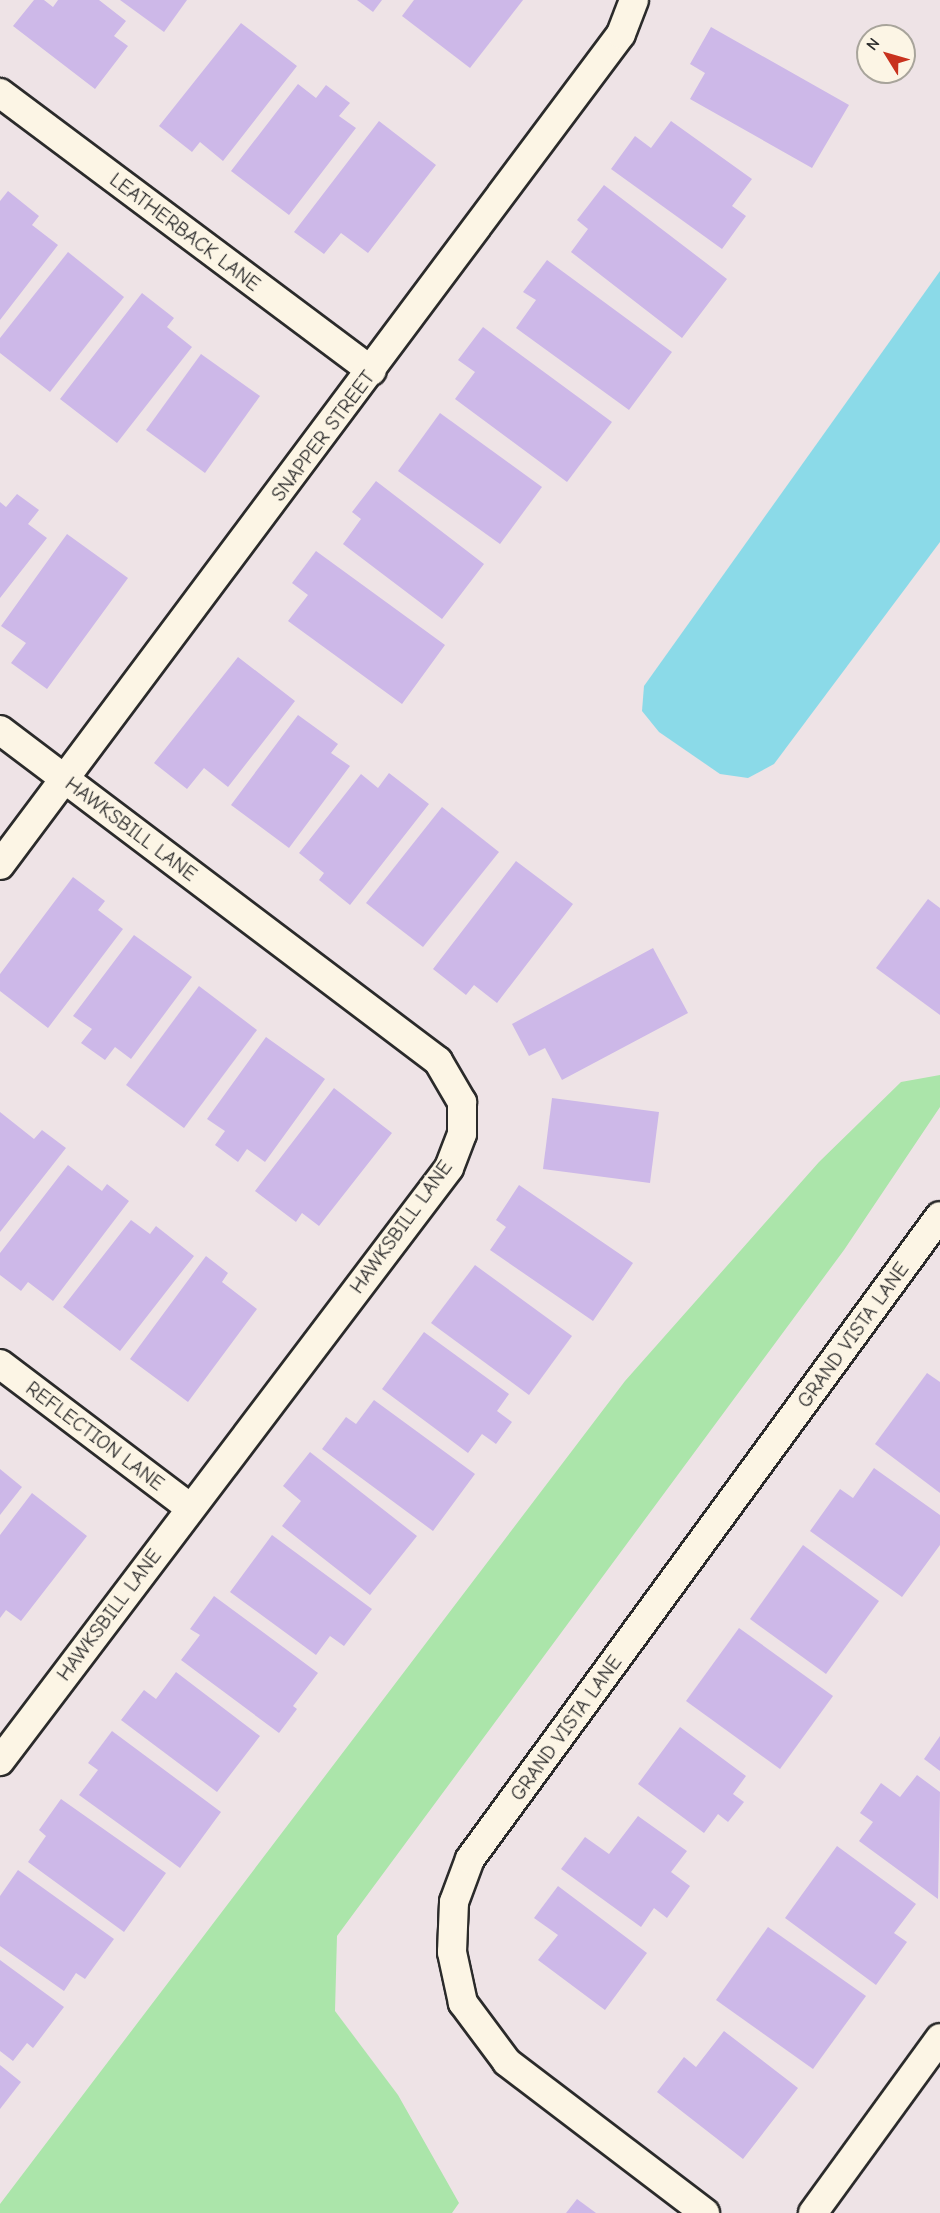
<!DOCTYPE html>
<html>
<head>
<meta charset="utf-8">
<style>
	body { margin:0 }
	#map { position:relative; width:940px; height:2213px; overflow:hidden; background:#eee3e6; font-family:"Comic Neue",sans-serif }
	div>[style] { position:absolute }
	.green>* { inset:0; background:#abe5aa }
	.water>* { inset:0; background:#8bdae8 }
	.building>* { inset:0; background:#cdb8e8 }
	.roads { filter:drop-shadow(2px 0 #2b2b2b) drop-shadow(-2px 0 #2b2b2b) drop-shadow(0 2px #2b2b2b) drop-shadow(0 -2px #2b2b2b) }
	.street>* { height:28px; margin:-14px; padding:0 14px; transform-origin:14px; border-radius:14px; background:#fcf5e5 }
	span { translate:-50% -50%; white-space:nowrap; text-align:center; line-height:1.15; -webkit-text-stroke:4.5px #fcf5e5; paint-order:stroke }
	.street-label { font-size:20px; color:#2b2b2b }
	.north { position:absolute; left:856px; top:24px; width:60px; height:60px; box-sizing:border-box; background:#fcf5e5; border:2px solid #a8a49b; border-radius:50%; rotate:307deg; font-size:16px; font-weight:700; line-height:24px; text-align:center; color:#2b2b2b }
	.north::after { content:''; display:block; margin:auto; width:21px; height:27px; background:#c8321e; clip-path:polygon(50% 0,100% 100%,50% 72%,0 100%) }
</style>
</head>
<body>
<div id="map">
	<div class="green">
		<div style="clip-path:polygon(940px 1075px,940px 1107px,844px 1250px,337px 1936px,335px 2011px,398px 2095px,459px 2203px,452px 2213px,0 2213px,0 2204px,625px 1381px,819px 1162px,901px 1082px)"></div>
	</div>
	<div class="water">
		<div style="clip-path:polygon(940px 271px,940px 542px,774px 764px,748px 778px,720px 774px,659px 732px,642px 711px,644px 686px)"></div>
	</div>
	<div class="building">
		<div style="clip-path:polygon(34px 0,44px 0,53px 7px,58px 0,99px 0,126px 21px,114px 36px,128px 46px,95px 89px,13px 26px)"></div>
		<div style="clip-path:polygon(120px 0,187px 0,164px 32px)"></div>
		<div style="clip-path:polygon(357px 0,382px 0,373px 12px)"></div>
		<div style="clip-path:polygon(414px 0,523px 0,470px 68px,402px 16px)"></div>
		<div style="clip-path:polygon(241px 23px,297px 66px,223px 161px,200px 142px,192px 152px,159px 126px)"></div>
		<div style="clip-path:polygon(711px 27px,849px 105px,812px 168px,690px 99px,705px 73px,690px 64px)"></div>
		<div style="clip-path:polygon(298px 84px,316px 98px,326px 85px,350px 103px,339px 116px,356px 128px,289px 215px,231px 171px)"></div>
		<div style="clip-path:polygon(379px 121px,436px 165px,368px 253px,341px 233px,324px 254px,294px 232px)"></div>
		<div style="clip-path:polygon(671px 121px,752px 179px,732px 206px,746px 216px,722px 249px,611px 169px,635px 136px,651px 148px)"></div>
		<div style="clip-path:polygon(604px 185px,727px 279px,682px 338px,571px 252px,588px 229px,577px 220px)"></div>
		<div style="clip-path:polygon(8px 191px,39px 216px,32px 225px,58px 245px,0 320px,0 201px)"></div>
		<div style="clip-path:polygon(68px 252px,124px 297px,50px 392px,0 353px,0 338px)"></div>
		<div style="clip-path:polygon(547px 260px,672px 352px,629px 410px,516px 328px,536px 300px,523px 292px)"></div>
		<div style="clip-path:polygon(142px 293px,174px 318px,167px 327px,192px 347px,117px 443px,60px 399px)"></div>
		<div style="clip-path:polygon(483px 327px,612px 422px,567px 482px,455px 399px,475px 372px,458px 360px)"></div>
		<div style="clip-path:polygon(201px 354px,260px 396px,205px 473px,146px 430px)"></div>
		<div style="clip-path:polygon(440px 413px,542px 487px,500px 544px,398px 471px)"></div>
		<div style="clip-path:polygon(376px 481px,484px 564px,442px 619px,343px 544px,361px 519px,352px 512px)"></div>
		<div style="clip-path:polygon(17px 494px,39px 510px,28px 524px,47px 538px,0 598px,0 502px,6px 507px)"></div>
		<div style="clip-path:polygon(67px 534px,128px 578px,47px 689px,11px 663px,26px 643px,1px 626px)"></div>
		<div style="clip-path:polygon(316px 551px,445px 645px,402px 704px,288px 621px,308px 595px,292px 583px)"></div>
		<div style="clip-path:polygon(238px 657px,295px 701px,228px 787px,204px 768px,187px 789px,154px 763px)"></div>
		<div style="clip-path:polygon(298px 715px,338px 744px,331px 753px,350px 766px,289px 848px,231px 805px)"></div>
		<div style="clip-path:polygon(389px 773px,429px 804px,350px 905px,319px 880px,324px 873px,299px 853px,361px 774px,378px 788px)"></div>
		<div style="clip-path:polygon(442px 807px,499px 852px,423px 947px,366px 903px)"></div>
		<div style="clip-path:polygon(516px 861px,573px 904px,497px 1003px,474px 985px,466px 995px,433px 969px)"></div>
		<div style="clip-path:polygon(73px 877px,105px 901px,98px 910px,123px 929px,48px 1028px,0 991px,0 974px)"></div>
		<div style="clip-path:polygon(928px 899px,940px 908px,940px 1015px,876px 968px)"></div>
		<div style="clip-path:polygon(134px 935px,192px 977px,131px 1059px,115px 1047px,105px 1060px,81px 1043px,92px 1029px,73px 1016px)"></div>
		<div style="clip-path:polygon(653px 948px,688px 1013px,562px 1080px,545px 1048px,529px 1056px,512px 1024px)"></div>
		<div style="clip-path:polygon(199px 986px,257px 1030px,184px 1128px,126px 1085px)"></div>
		<div style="clip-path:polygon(266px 1037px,325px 1079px,265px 1162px,247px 1149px,238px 1162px,215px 1145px,225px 1131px,207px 1119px)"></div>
		<div style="clip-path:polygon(334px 1088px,392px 1133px,319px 1226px,302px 1213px,296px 1222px,255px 1191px)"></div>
		<div style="clip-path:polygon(552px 1098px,659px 1112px,650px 1183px,543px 1169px)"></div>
		<div style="clip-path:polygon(0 1112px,34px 1139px,42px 1130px,66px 1148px,0 1232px)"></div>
		<div style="clip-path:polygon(68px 1165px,102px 1191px,107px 1184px,129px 1201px,53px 1301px,28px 1282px,21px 1291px,0 1275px,0 1253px)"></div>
		<div style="clip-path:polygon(519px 1185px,633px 1263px,593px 1321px,490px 1250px,506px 1227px,496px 1220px)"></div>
		<div style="clip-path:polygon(131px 1220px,150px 1234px,156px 1226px,194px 1256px,120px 1351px,63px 1307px)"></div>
		<div style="clip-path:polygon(206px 1256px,228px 1273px,222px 1282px,257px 1309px,188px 1402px,130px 1359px)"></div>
		<div style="clip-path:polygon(475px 1265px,572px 1336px,529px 1395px,431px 1323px)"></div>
		<div style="clip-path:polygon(424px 1332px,509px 1394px,497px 1411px,512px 1422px,496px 1444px,482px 1434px,468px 1453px,382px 1389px)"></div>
		<div style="clip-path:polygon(927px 1373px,940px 1382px,940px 1493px,875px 1444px)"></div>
		<div style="clip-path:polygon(374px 1400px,475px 1474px,433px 1531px,322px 1449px,346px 1417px,356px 1424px)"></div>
		<div style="clip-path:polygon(310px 1452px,417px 1536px,370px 1595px,282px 1526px,301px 1501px,283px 1486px)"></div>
		<div style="clip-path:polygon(874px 1468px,940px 1515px,940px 1545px,902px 1597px,810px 1531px,840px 1489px,853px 1498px)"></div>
		<div style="clip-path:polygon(0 1469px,22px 1487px,0 1515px)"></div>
		<div style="clip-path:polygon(32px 1493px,87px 1536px,21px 1621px,6px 1610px,0 1618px,0 1535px)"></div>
		<div style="clip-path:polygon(272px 1535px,372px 1609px,344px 1646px,330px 1636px,316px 1655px,230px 1592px)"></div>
		<div style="clip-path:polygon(803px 1545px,879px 1601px,826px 1674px,750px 1619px)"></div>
		<div style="clip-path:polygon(214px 1596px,318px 1673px,293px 1706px,297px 1709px,279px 1733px,181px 1660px,200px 1635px,190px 1629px)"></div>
		<div style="clip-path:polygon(739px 1628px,833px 1696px,780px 1769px,686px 1701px)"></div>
		<div style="clip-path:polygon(176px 1672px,260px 1736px,217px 1792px,121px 1720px,144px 1690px,156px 1699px)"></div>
		<div style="clip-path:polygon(680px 1727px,746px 1776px,733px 1794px,744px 1802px,728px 1822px,718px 1814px,704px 1833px,638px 1784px)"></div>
		<div style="clip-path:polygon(112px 1731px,221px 1812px,180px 1868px,79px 1795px,98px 1770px,88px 1763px)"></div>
		<div style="clip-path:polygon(940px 1736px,940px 1771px,924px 1759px)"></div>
		<div style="clip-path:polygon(917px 1775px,940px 1792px,938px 1899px,859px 1841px,873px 1822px,860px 1813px,881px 1783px,900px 1797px)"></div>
		<div style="clip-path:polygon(61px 1799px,166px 1873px,124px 1932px,28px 1862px,46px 1836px,39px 1830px)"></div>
		<div style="clip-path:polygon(638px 1816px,687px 1851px,671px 1872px,690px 1886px,667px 1918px,654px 1908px,641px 1927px,561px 1869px,585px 1837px,609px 1854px)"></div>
		<div style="clip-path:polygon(837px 1846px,916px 1904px,894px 1933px,907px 1942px,876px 1985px,785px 1918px)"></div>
		<div style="clip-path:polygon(18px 1870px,114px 1939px,85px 1979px,76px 1973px,64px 1991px,0 1946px,0 1896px)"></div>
		<div style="clip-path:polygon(558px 1886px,647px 1953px,605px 2010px,538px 1960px,558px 1935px,534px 1918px)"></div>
		<div style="clip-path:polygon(768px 1927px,866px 1996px,813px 2069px,716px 2000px)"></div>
		<div style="clip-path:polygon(0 1960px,64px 2007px,33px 2048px,27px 2043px,13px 2061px,0 2051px)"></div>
		<div style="clip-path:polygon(724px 2031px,798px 2088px,743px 2159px,657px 2092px,684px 2057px,696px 2067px)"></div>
		<div style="clip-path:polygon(0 2065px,21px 2082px,0 2109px)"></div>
		<div style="clip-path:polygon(577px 2199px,596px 2213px,566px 2213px)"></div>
	</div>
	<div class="roads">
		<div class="street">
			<div style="left:0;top:93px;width:464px;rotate:36.8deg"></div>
			<div style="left:0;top:730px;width:549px;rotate:37.08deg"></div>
			<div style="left:438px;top:1061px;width:48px;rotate:59.7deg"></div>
			<div style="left:462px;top:1102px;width:32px;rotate:90deg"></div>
			<div style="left:462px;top:1134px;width:36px;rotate:111deg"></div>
			<div style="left:449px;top:1168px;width:744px;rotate:127.13deg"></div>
			<div style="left:0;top:865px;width:1037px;rotate:-53.23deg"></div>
			<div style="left:621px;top:34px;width:36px;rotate:-69deg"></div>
			<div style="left:0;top:1364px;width:237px;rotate:37.1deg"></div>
			<div style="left:705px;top:2213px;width:249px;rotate:-142.7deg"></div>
			<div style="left:507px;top:2062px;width:74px;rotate:-126.7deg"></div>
			<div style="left:463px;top:2003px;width:52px;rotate:-102.2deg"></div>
			<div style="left:452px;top:1952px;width:50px;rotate:-87.7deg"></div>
			<div style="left:454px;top:1902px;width:46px;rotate:-69.6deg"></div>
			<div style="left:470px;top:1859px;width:796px;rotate:-53.84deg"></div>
			<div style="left:813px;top:2213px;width:216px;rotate:-54deg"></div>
		</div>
	</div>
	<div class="street-label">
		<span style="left:185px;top:232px;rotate:37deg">LEATHERBACK LANE</span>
		<span style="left:323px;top:436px;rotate:-53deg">SNAPPER STREET</span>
		<span style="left:131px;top:829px;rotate:37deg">HAWKSBILL LANE</span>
		<span style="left:401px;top:1227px;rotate:-54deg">HAWKSBILL LANE</span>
		<span style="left:853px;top:1335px;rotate:-54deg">GRAND VISTA LANE</span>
		<span style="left:95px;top:1436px;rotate:37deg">REFLECTION LANE</span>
		<span style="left:109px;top:1615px;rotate:-53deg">HAWKSBILL LANE</span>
		<span style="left:566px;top:1728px;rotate:-54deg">GRAND VISTA LANE</span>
	</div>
	<div class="north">N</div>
</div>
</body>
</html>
